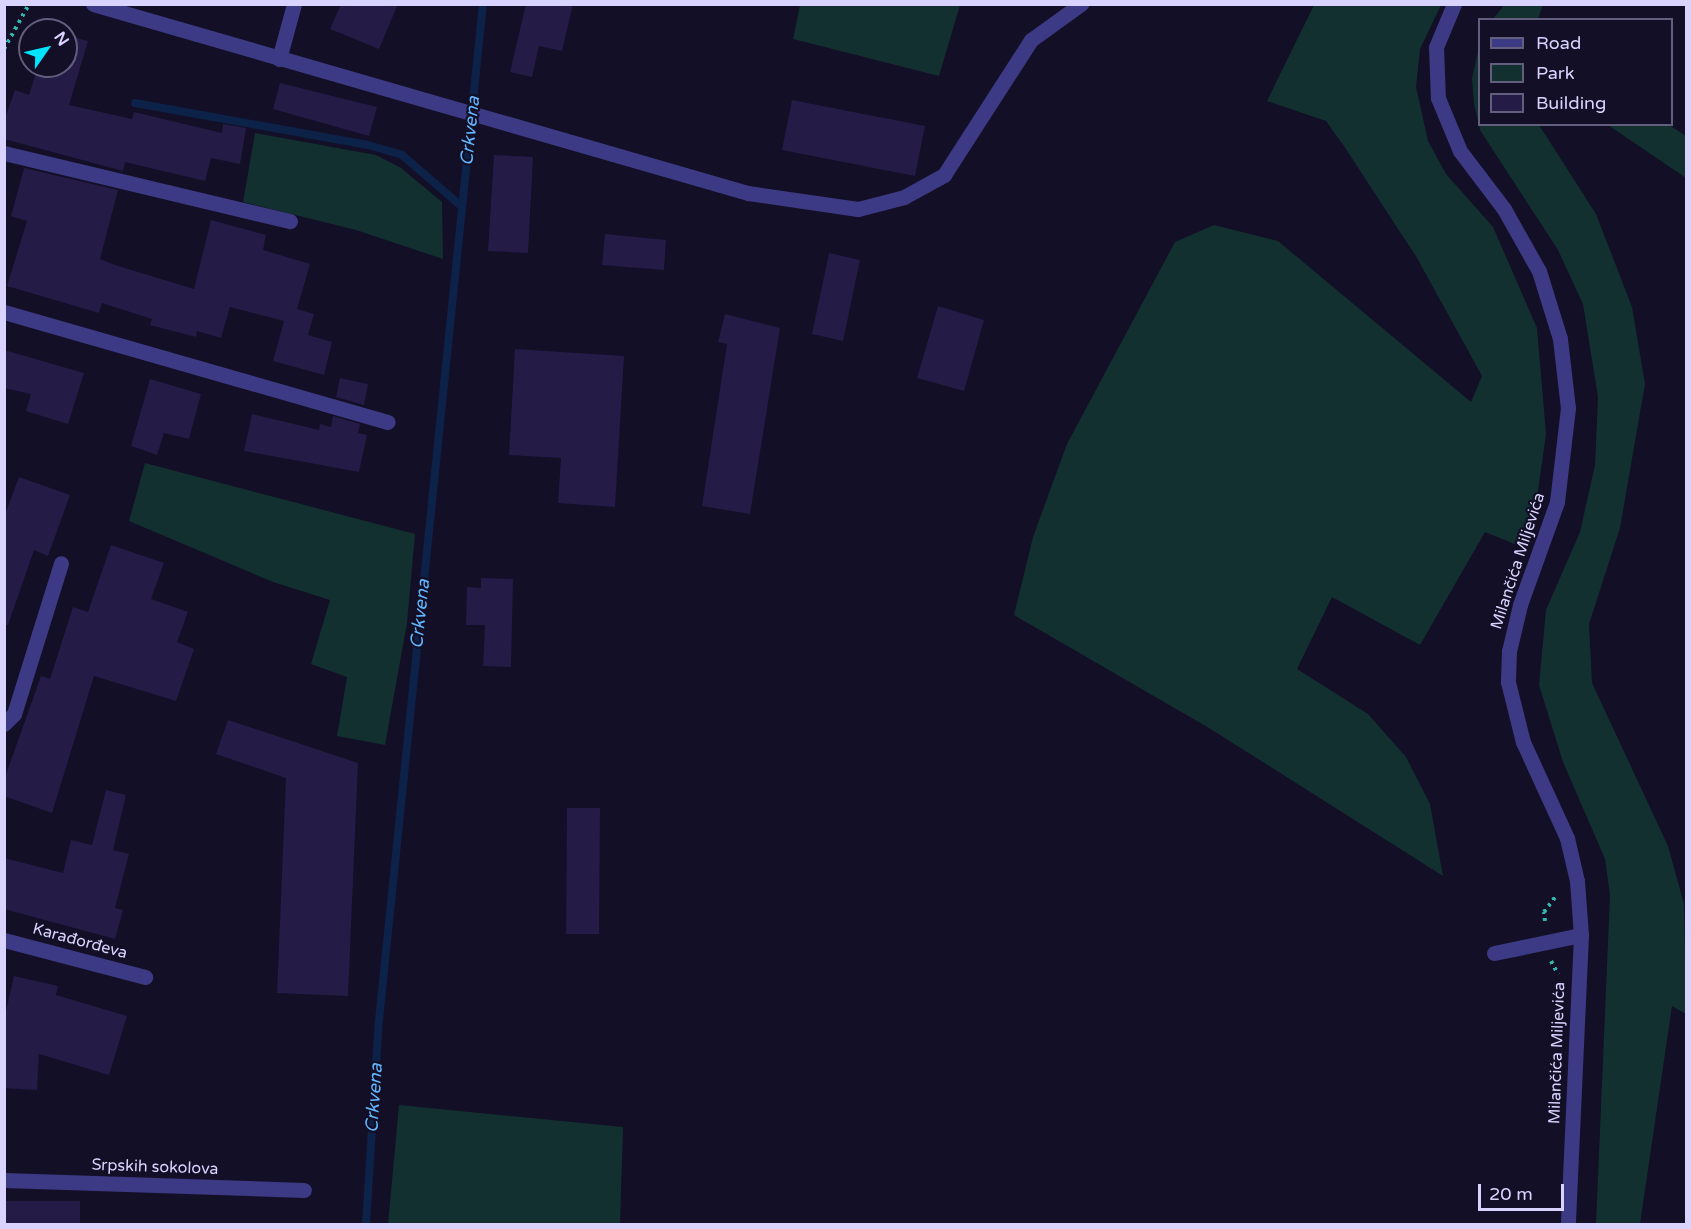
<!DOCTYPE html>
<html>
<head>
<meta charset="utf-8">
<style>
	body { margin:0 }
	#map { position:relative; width:1691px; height:1229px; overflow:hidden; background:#130f26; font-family:"Varela Round",sans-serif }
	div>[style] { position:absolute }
	.green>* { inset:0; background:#12302f }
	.stream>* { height:8px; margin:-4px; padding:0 4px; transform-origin:4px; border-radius:4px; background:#0c2248 }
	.building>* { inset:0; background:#241b47 }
	.path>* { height:4px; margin-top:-2px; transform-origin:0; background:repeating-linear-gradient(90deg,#2fb8b0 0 3px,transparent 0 7.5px) }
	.minor>* { height:15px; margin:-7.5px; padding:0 7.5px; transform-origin:7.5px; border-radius:7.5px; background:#3d3a85 }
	span { translate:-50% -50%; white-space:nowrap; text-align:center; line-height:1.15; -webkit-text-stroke:4.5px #130f26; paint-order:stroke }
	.street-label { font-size:16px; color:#d9d4ff }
	.water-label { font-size:18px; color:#62b6ff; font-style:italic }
	.frame { position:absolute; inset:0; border:6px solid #d9d4ff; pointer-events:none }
	.legend { position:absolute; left:1478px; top:18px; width:195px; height:108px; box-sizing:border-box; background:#130f26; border:2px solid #625e7d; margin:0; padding:8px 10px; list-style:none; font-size:18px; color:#d9d4ff }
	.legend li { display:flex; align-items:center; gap:12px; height:30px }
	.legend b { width:30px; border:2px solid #625e7d }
	.north { position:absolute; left:18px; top:18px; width:60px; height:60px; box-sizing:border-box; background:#130f26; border:2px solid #625e7d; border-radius:50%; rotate:56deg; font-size:16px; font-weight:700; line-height:24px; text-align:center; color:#d9d4ff }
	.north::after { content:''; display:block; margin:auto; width:21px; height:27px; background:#00e5ff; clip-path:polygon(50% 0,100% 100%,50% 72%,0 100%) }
	.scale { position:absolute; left:1478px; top:1184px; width:86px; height:27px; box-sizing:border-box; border:3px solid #d9d4ff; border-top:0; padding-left:8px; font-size:18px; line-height:21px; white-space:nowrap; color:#d9d4ff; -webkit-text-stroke:4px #130f26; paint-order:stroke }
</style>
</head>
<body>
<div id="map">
	<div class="green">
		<div style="clip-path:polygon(1505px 4px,1543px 4px,1543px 5px,1538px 19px,1493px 19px)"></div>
		<div style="clip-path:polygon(800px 5px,800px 4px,960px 5px,939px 76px,793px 39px)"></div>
		<div style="clip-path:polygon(1314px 5px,1441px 5px,1420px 49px,1416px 87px,1428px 141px,1446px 174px,1493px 227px,1537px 328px,1546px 434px,1536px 505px,1517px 545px,1485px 532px,1420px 645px,1332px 597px,1297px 669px,1368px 714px,1406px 757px,1430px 804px,1443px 876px,1209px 728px,1014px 615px,1033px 537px,1067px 444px,1175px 242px,1214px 225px,1278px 241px,1471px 402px,1482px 376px,1417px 258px,1344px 146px,1326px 121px,1267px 101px)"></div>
		<div style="clip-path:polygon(1479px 47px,1480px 124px,1539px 125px,1596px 214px,1632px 307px,1645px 384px,1620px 528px,1589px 624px,1592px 683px,1668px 846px,1684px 904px,1686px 1014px,1672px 1006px,1640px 1224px,1596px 1224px,1610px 895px,1605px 859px,1563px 762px,1539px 685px,1546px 610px,1580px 532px,1595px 465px,1598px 397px,1583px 304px,1558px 250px,1480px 130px,1474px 104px,1472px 78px)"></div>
		<div style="clip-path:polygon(1608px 125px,1669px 125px,1686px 136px,1686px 178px)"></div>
		<div style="clip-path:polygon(255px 133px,376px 155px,401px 168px,442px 202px,443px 259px,356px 230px,243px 202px)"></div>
		<div style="clip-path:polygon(145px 463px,415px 534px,407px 623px,385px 745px,337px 736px,347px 677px,311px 664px,330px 600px,273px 582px,129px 521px)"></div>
		<div style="clip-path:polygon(399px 1105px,623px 1127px,620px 1224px,388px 1224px)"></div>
	</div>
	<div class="stream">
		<div style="left:135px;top:103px;width:237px;rotate:10.2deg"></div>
		<div style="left:368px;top:145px;width:35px;rotate:16deg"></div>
		<div style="left:402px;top:155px;width:77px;rotate:40.8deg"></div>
		<div style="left:366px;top:1224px;width:204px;rotate:-86.4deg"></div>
		<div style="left:379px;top:1020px;width:1021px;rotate:-84.16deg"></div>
	</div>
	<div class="building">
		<div style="clip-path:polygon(341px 4px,398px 4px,379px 49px,330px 29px)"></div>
		<div style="clip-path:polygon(526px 4px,573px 4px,562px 51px,539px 46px,532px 77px,510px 72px)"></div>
		<div style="clip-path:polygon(66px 35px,88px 41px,69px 105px,132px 119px,134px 112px,222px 133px,223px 124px,246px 128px,240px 164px,211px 158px,205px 181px,125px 162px,123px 171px,4px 139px,4px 121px,15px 90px,29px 95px,38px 66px,66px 66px)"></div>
		<div style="clip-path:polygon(280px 83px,377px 107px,369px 136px,273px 109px)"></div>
		<div style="clip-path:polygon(792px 100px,925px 126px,915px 176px,782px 150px)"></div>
		<div style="clip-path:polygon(494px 155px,533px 157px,528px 253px,488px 251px)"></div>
		<div style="clip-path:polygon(24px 168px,118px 190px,100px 259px,115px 265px,194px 289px,211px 220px,266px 235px,263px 250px,310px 264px,297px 309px,314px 314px,308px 335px,332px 342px,324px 375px,273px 361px,284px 321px,230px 307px,221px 338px,197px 331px,196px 337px,150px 325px,152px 319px,102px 303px,99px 313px,7px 286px,27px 221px,11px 216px)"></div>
		<div style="clip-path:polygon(605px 234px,666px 240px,664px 270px,602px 265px)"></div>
		<div style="clip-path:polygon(829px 253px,860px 260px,843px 341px,812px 334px)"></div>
		<div style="clip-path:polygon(938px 306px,984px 320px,964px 391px,917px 378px)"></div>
		<div style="clip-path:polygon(725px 314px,780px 328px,750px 514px,702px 506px,727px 344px,718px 342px)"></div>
		<div style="clip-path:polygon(515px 349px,624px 356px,615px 507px,558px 503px,561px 458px,509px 455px)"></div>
		<div style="clip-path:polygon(4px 350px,84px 373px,68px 424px,26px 411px,31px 394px,4px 388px)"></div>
		<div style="clip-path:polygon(340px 378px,368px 384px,364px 405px,336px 397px)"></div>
		<div style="clip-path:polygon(150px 379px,201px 394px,189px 439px,164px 433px,157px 455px,131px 446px)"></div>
		<div style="clip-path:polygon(252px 414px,319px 430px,320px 424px,331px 427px,333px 416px,360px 424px,358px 433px,367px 435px,359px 472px,244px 451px)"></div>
		<div style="clip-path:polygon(19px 477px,70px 495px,48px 556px,34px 550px,8px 625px,4px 625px,4px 517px)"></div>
		<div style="clip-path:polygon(111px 545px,164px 563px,151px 599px,188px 612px,177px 642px,194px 649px,176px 701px,94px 676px,52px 813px,4px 796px,4px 780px,41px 676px,50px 679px,73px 607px,88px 612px)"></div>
		<div style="clip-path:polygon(481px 578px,513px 579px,511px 667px,483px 666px,485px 625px,466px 625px,467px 587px,481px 588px)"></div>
		<div style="clip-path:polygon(228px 720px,358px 763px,348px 996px,277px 993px,286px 778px,216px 754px)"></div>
		<div style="clip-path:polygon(106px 790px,126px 795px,113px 850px,129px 854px,115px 908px,123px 910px,115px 939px,4px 909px,4px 858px,63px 873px,71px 840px,92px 845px)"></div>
		<div style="clip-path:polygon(567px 808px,600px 808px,599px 934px,566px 934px)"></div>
		<div style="clip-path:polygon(14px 976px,58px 986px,56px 995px,127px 1016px,109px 1075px,39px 1054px,37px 1090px,4px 1088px,4px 1020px)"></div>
		<div style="clip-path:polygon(4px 1201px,80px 1201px,80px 1224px,4px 1224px)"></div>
	</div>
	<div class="path">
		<div style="left:4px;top:49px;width:51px;rotate:-60.9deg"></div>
		<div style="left:1545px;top:921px;width:9px;rotate:-96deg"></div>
		<div style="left:1544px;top:912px;width:20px;rotate:-53deg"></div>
		<div style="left:1551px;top:961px;width:15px;rotate:62deg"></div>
	</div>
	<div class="minor">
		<div style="left:93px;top:4px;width:682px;rotate:16.1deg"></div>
		<div style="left:748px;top:193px;width:111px;rotate:8.3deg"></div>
		<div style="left:858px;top:209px;width:48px;rotate:-14.6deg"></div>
		<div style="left:904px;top:197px;width:46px;rotate:-28.8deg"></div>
		<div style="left:944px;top:175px;width:161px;rotate:-57.2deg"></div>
		<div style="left:1031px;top:40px;width:62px;rotate:-35.8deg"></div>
		<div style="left:1454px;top:4px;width:47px;rotate:112.7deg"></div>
		<div style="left:1436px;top:47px;width:51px;rotate:87.8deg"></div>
		<div style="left:1438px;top:98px;width:57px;rotate:67.5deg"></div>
		<div style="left:1460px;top:151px;width:73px;rotate:52.8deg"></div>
		<div style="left:1504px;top:209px;width:71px;rotate:60.6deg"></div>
		<div style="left:1539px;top:271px;width:71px;rotate:72.8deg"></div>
		<div style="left:1560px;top:339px;width:69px;rotate:83.4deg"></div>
		<div style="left:1568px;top:408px;width:95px;rotate:96.7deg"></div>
		<div style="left:1557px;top:502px;width:109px;rotate:109.8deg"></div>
		<div style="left:1520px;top:605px;width:47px;rotate:103.4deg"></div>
		<div style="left:1509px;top:651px;width:31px;rotate:92deg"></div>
		<div style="left:1508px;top:682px;width:62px;rotate:76deg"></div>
		<div style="left:1523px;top:742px;width:106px;rotate:65.4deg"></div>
		<div style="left:1567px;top:838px;width:44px;rotate:76.9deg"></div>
		<div style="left:1577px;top:881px;width:54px;rotate:85.8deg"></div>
		<div style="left:1581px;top:935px;width:289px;rotate:92.6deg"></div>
		<div style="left:279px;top:59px;width:57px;rotate:-74.7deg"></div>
		<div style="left:4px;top:153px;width:294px;rotate:13.4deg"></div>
		<div style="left:4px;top:312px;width:399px;rotate:16deg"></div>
		<div style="left:4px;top:724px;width:14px;rotate:-45deg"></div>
		<div style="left:14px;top:714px;width:158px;rotate:-72.7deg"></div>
		<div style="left:4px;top:940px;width:146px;rotate:14.7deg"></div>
		<div style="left:1494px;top:953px;width:89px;rotate:-11.7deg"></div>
		<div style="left:4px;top:1180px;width:300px;rotate:1.9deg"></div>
	</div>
	<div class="street-label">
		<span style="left:1518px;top:561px;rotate:-72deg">Milančića Miljevića</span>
		<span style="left:80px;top:941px;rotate:15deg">Karađorđeva</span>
		<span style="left:1557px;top:1053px;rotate:-88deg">Milančića Miljevića</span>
		<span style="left:155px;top:1167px;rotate:2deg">Srpskih sokolova</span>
	</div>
	<div class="water-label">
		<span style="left:470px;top:131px;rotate:-84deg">Crkvena</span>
		<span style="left:420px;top:614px;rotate:-84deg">Crkvena</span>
		<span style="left:374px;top:1098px;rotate:-86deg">Crkvena</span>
	</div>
	<div class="frame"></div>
	<ul class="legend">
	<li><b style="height:8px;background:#3d3a85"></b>Road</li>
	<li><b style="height:16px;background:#12302f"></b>Park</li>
	<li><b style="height:16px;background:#241b47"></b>Building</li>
	</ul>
	<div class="north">N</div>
	<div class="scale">20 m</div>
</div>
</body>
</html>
